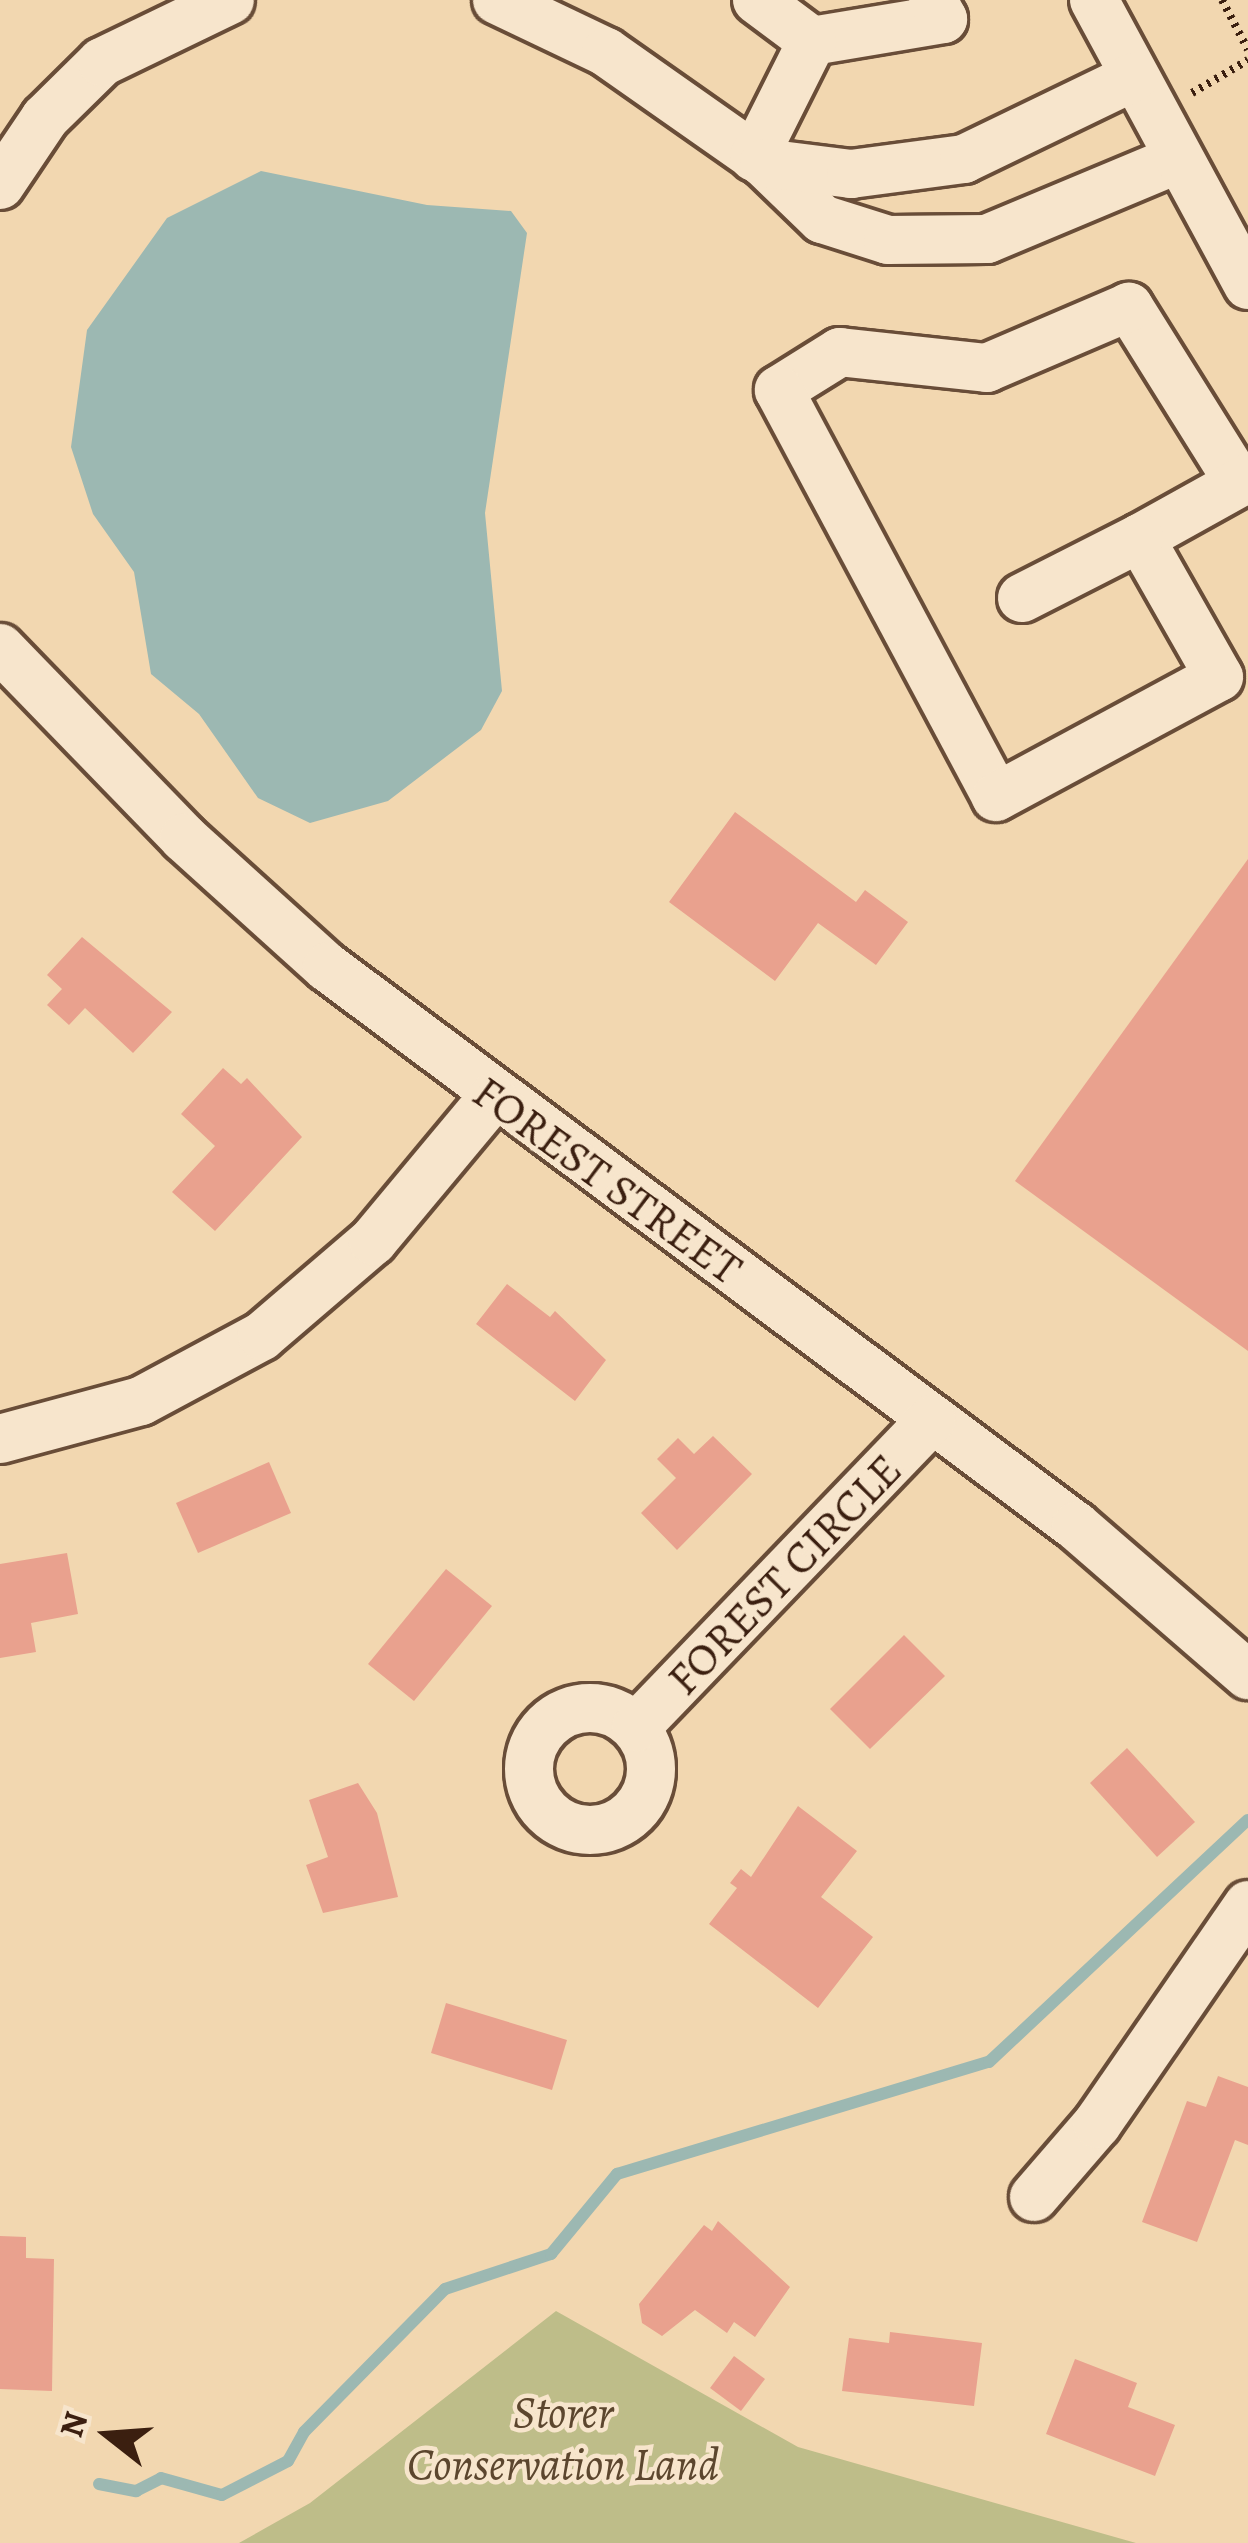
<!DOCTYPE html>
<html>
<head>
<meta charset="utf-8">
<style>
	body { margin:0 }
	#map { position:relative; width:1248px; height:2543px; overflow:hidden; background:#f2d7b0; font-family:Alegreya,serif }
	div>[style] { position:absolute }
	.green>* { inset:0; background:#bebd89 }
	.water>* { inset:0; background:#9cb8b2 }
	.stream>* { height:12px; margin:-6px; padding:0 6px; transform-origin:6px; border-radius:6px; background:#9cb8b2 }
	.building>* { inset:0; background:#e9a18e }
	.path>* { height:8px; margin-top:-4px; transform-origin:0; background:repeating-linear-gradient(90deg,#3b1f10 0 3px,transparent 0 9px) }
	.roads { filter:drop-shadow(3px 0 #694d38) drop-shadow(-3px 0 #694d38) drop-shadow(0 3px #694d38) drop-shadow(0 -3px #694d38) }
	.minor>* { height:48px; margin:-24px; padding:0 24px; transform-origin:24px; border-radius:24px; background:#f7e5cc }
	.minor>.ring { margin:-24px; padding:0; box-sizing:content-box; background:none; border:48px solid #f7e5cc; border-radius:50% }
	span { translate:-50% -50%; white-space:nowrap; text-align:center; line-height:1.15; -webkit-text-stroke:9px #f7e5cc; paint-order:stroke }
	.street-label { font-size:45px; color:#3b1f10 }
	.park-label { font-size:45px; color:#5c462e; font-style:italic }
	.north { position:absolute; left:48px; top:2375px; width:120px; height:120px; -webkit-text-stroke:9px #f7e5cc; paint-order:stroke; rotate:287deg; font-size:33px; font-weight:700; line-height:48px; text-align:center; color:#3b1f10 }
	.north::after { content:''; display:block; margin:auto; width:42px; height:54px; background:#3b1f10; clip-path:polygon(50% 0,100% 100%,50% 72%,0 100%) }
</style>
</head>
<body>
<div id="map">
	<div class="green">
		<div style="clip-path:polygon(556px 2311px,798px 2447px,1136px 2543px,239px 2543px,310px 2503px)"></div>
	</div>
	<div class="water">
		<div style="clip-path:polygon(261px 171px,427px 205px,511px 211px,527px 233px,485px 513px,502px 691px,481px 730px,388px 801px,310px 823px,258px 798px,199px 714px,151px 674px,134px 572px,93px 514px,71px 447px,87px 330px,167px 218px)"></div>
	</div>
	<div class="stream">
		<div style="left:99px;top:2484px;width:38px;rotate:11deg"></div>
		<div style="left:136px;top:2491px;width:28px;rotate:-27deg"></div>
		<div style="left:161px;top:2478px;width:63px;rotate:15.6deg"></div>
		<div style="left:222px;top:2495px;width:74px;rotate:-27.3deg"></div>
		<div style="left:288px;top:2461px;width:33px;rotate:-61deg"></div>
		<div style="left:304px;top:2432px;width:201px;rotate:-45.4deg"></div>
		<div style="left:445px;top:2289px;width:112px;rotate:-18.3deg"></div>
		<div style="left:551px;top:2254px;width:104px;rotate:-50.5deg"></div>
		<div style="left:617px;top:2174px;width:388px;rotate:-16.8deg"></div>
		<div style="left:989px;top:2062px;width:354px;rotate:-43.1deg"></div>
	</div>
	<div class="building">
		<div style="clip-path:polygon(735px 812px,856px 902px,865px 890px,908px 922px,876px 965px,818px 923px,775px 981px,669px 902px)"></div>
		<div style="clip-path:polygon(1248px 859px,1248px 1351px,1015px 1181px)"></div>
		<div style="clip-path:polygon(82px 937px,172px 1012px,133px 1053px,85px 1008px,69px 1025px,47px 1005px,62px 989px,47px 975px)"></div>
		<div style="clip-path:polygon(223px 1068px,241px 1084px,247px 1078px,302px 1137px,215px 1231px,172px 1192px,215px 1146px,181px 1114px)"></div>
		<div style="clip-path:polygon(507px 1284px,550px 1317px,555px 1311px,606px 1360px,575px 1401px,476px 1324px)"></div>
		<div style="clip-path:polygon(713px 1436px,752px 1474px,677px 1550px,641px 1513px,676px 1478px,657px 1459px,678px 1438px,694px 1454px)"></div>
		<div style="clip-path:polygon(269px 1462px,291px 1513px,198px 1553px,176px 1503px)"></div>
		<div style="clip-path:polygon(67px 1553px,78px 1614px,31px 1623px,36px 1652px,0 1658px,0 1564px)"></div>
		<div style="clip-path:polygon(446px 1569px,492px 1606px,414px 1701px,368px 1664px)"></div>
		<div style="clip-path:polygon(904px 1635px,945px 1676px,870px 1749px,830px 1709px)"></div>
		<div style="clip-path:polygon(1127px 1748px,1195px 1822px,1157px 1857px,1090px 1783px)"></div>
		<div style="clip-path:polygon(358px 1783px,377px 1813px,398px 1897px,323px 1913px,306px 1865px,328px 1857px,309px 1800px)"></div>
		<div style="clip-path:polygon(798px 1806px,857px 1851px,821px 1897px,873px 1937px,818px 2008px,709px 1924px,737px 1888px,730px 1883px,741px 1869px,751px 1877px)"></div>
		<div style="clip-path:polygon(446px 2003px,567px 2040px,552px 2090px,431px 2053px)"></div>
		<div style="clip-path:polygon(1218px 2076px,1248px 2087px,1248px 2145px,1235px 2140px,1197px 2242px,1142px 2222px,1187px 2101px,1206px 2107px)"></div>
		<div style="clip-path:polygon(718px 2221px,790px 2287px,755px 2337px,734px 2322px,727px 2333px,695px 2310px,662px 2336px,642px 2323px,639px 2304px,704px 2225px,712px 2231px)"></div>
		<div style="clip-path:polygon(0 2236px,26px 2237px,26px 2258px,54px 2259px,52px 2391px,0 2389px)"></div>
		<div style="clip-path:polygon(890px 2332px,982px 2343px,974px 2406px,842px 2391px,849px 2338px,889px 2343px)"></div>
		<div style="clip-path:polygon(734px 2356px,765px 2379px,741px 2411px,710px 2388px)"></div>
		<div style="clip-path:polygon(1075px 2359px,1137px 2383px,1128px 2407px,1175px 2425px,1155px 2476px,1046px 2434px)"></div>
	</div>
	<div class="path">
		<div style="left:1222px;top:0;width:56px;rotate:62.5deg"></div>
		<div style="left:1192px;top:93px;width:65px;rotate:-30.5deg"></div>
	</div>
	<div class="roads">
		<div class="minor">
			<div style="left:497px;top:0;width:121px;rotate:25.5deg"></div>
			<div style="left:606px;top:52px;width:193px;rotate:35.1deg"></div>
			<div style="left:764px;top:163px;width:81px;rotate:44deg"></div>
			<div style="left:822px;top:219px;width:69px;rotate:17.7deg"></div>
			<div style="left:888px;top:240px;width:99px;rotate:-0.6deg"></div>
			<div style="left:987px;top:239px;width:205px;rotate:-22.7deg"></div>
			<div style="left:757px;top:0;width:69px;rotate:36.7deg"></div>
			<div style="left:812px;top:41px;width:133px;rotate:-9.5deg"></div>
			<div style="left:943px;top:19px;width:21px;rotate:-118deg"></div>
			<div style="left:1094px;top:0;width:324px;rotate:61.6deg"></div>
			<div style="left:754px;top:157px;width:130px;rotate:-63.4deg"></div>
			<div style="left:764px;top:163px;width:88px;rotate:7.2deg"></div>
			<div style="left:851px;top:174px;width:114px;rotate:-7.6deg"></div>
			<div style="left:964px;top:159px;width:189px;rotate:-25.8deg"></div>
			<div style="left:0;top:185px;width:81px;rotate:-56.1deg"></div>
			<div style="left:45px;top:118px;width:80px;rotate:-44.5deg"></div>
			<div style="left:102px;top:62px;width:142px;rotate:-25.8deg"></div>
			<div style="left:1239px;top:483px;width:208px;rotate:-122deg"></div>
			<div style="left:1129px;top:307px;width:155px;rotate:156.8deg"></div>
			<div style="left:987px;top:368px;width:148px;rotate:-173.8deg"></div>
			<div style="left:840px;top:352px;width:72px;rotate:148.1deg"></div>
			<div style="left:779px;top:390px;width:461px;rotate:61.9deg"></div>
			<div style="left:996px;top:797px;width:253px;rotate:-28.3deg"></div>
			<div style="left:1219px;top:677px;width:160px;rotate:-119.6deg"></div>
			<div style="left:1140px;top:538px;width:124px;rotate:-29.1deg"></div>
			<div style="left:1022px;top:598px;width:132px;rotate:-27deg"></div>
			<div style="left:0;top:648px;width:264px;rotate:45.9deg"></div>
			<div style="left:184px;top:838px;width:193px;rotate:42.1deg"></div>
			<div style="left:327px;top:967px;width:935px;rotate:36.74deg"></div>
			<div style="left:1076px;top:1526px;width:228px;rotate:40.9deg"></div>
			<div style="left:0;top:1439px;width:146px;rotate:-15.1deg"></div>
			<div style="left:141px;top:1401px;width:137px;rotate:-28.2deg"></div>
			<div style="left:262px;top:1336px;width:146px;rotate:-40.6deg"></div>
			<div style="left:373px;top:1241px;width:187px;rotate:-50.2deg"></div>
			<div class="ring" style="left:529px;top:1708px;width:74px;height:74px"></div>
			<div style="left:636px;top:1727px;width:426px;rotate:-46.1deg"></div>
			<div style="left:1034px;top:2197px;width:96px;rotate:-49.2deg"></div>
			<div style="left:1097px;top:2124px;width:266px;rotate:-55.4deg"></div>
		</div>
	</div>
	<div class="street-label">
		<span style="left:607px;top:1181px;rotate:36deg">FOREST STREET</span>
		<span style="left:785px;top:1575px;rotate:-46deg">FOREST CIRCLE</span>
	</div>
	<div class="park-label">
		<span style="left:563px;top:2439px">Storer<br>Conservation Land</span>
	</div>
	<div class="north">N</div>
</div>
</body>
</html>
